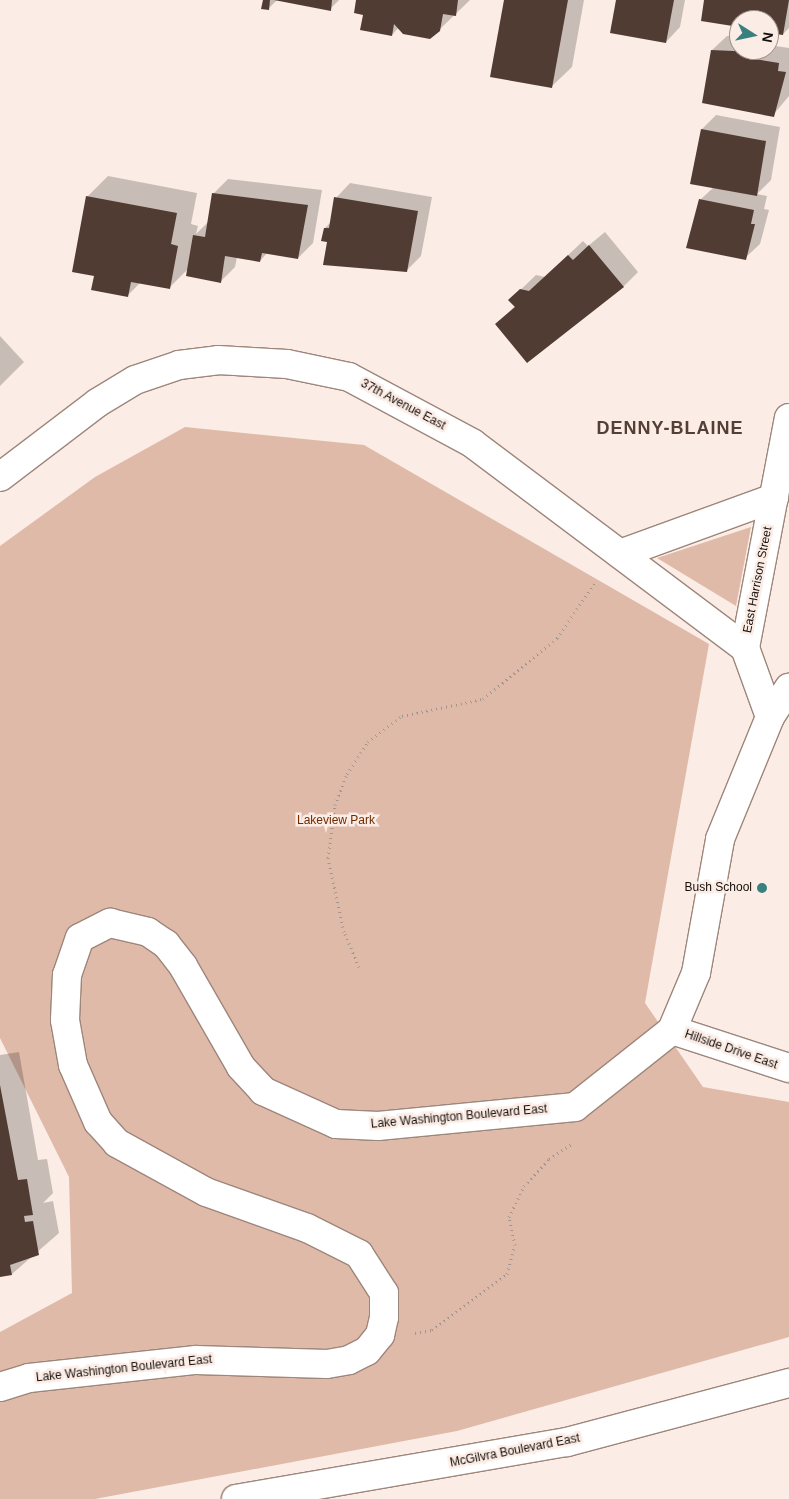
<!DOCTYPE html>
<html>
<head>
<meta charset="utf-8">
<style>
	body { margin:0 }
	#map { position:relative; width:789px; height:1499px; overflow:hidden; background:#fbece5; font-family:Arial,sans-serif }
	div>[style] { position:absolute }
	.green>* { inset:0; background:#e0baa9 }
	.shadow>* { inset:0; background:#0003 }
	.building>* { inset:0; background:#513c33 }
	.path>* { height:3px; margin-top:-1.5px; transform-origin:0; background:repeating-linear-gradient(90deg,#a1958f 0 1px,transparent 0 5px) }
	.roads { filter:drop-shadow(1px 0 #9d867b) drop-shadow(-1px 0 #9d867b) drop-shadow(0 1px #9d867b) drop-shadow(0 -1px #9d867b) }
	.minor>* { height:28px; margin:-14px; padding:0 14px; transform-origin:14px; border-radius:14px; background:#fff }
	.tertiary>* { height:28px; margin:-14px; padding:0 14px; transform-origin:14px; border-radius:14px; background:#fff }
	.secondary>* { height:28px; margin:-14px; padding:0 14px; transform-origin:14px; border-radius:14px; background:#fff }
	.dots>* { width:14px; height:14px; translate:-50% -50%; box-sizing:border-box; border:2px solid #fbece5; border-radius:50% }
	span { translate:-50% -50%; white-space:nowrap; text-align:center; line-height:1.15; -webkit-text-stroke:5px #fbece5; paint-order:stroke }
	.street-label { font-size:12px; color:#160e0a }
	.park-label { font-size:12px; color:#6f2b01 }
	.poi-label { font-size:12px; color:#160e0a }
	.right { translate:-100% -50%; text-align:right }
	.district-label { font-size:18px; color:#543f36; font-weight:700; letter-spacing:1px }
	.north { position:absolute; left:729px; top:10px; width:50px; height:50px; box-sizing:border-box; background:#fbece5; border:1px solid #9f938d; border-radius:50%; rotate:100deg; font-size:14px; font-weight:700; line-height:20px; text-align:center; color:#160e0a }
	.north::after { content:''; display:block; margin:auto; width:18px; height:22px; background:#39817f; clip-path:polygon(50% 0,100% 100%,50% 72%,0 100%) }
</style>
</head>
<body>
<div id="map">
	<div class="green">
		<div style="clip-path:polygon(185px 427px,364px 445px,709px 644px,645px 1003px,703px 1087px,789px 1102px,789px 1337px,457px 1431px,95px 1499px,0 1499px,0 1332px,72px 1293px,69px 1177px,0 1038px,0 546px,95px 477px)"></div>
		<div style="clip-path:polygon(751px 527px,736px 606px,657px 558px)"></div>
	</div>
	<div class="shadow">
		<div style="clip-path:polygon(264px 0,339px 0,330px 9px,277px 0,268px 9px)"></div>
		<div style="clip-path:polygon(358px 0,470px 0,439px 30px,399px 27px,392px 35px,364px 14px)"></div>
		<div style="clip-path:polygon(505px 0,584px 0,572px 67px,551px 87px)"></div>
		<div style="clip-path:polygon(617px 0,685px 0,680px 27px,666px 42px)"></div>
		<div style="clip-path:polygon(706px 0,789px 0,789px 28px,783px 34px,769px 31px,769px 20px,739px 20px,739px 26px)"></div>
		<div style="clip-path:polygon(727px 36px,739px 36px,739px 50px,769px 50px,769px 45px,789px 48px,789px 96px,773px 115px,712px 50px)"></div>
		<div style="clip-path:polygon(716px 115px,780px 127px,771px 180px,757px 194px,767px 196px,764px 209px,769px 210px,760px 244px,745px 258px,700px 200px,714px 187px,702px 129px)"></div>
		<div style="clip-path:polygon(108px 176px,197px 193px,191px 224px,198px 226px,196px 234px,209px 221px,213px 194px,228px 179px,322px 190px,313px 243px,298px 258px,268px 252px,260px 261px,237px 257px,235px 267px,221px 281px,188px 269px,169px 288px,141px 282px,128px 295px,95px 275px,87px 197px)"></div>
		<div style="clip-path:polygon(350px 183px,432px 197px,421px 256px,407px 270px,325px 228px,331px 222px,336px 198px)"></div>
		<div style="clip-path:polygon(605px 232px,638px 272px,623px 287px,496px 324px,515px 306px,510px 300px,536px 275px,545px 277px,583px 241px,588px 246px)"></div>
		<div style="clip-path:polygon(0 336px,24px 362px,0 386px)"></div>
		<div style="clip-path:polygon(19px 1052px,38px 1160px,47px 1159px,53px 1193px,43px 1203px,53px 1201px,59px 1233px,12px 1274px,0 1276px,0 1055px)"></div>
	</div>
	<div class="building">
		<div style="clip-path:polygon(263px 0,270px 0,269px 10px,261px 9px)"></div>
		<div style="clip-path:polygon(274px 0,332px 0,331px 11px)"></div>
		<div style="clip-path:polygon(356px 0,458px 0,456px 16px,443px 14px,440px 31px,430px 39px,403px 34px,394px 24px,392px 36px,360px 30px,363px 15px,354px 13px)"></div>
		<div style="clip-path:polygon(504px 0,568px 0,552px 88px,490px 77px)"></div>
		<div style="clip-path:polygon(616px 0,674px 0,666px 43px,610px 33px)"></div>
		<div style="clip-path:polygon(704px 0,789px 0,783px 35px,769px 33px,769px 20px,739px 20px,739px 27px,701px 21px)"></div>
		<div style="clip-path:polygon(711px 50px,756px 52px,755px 59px,779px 63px,778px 71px,786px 72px,774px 117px,702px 103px)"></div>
		<div style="clip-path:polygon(701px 129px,766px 141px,757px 196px,690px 184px)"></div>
		<div style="clip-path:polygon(212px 193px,308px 205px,298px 259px,262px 253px,260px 262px,225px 256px,221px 283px,186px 276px,193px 235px,205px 237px)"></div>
		<div style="clip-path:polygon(86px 196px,177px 213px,171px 244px,178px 246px,170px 289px,131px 282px,128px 297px,91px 290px,94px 276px,72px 272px)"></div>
		<div style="clip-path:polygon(334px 197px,418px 211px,407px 272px,323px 265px,327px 242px,321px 241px,324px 228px,329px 228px)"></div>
		<div style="clip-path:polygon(699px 199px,754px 210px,751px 224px,755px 224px,746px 260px,686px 248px)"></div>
		<div style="clip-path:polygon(589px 245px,624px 287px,527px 363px,495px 324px,515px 307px,508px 300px,520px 289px,529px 291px,568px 255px,573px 260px)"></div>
		<div style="clip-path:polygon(0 1085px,18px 1180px,27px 1179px,33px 1215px,24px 1216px,25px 1222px,33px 1221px,39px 1255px,10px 1265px,12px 1275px,0 1277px)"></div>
	</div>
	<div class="path">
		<div style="left:359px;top:967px;width:38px;rotate:-113deg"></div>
		<div style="left:344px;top:932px;width:76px;rotate:-102.2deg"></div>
		<div style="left:328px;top:858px;width:53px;rotate:-82.5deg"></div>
		<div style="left:335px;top:805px;width:33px;rotate:-69deg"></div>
		<div style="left:347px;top:774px;width:38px;rotate:-57deg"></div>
		<div style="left:368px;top:742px;width:43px;rotate:-37.4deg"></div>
		<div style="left:402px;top:716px;width:83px;rotate:-11.9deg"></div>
		<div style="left:483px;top:699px;width:96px;rotate:-39.5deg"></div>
		<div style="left:557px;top:638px;width:69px;rotate:-55.6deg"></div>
		<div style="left:415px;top:1333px;width:17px;rotate:-10deg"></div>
		<div style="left:432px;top:1330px;width:94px;rotate:-36.7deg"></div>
		<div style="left:507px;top:1274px;width:30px;rotate:-75deg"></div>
		<div style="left:515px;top:1245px;width:29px;rotate:-102deg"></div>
		<div style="left:509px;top:1217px;width:34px;rotate:-64deg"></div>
		<div style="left:524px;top:1186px;width:37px;rotate:-47deg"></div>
		<div style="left:549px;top:1159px;width:27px;rotate:-34deg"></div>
	</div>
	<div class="roads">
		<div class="minor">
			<div style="left:0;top:477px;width:122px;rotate:-37.3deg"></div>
			<div style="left:97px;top:403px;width:44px;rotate:-31.2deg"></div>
			<div style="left:135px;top:380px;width:46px;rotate:-18.8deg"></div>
			<div style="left:179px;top:365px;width:39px;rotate:-7deg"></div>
			<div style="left:218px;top:360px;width:69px;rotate:3.3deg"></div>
			<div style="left:287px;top:364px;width:63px;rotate:11.8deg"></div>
			<div style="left:349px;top:377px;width:140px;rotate:28.2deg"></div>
			<div style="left:472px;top:443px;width:341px;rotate:36.9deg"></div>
			<div style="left:620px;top:554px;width:164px;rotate:-20deg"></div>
			<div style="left:770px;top:717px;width:73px;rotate:-109.9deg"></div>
			<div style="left:745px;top:648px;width:234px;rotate:-79.2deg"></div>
			<div style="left:672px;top:1030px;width:123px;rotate:18deg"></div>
		</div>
		<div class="tertiary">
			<div style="left:236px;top:1499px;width:336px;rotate:-9.8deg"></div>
			<div style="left:567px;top:1442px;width:230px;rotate:-14.9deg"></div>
		</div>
		<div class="secondary">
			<div style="left:0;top:1387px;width:30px;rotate:-17deg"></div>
			<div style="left:29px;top:1378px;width:168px;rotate:-6.2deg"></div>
			<div style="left:196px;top:1360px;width:131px;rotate:1.7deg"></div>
			<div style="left:327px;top:1364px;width:22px;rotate:-10deg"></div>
			<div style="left:349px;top:1360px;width:20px;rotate:-27deg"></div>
			<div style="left:367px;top:1351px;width:21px;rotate:-51deg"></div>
			<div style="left:380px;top:1335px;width:18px;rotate:-77deg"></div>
			<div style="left:384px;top:1317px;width:24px;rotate:-90deg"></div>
			<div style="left:384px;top:1293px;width:46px;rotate:-122.7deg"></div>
			<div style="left:359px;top:1254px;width:58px;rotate:-153.4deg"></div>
			<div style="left:307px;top:1228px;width:107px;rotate:-160.4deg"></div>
			<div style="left:206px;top:1192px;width:102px;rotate:-151.2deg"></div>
			<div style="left:117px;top:1143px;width:28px;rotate:-132deg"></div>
			<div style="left:98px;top:1122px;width:62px;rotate:-113.7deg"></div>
			<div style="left:73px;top:1065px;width:46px;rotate:-100.1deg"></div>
			<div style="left:65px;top:1020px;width:45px;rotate:-87.5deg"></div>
			<div style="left:67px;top:975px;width:39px;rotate:-71deg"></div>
			<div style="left:80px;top:938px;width:34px;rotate:-27deg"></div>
			<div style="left:110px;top:923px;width:39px;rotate:13deg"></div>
			<div style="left:148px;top:932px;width:22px;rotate:34deg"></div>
			<div style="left:166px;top:944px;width:28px;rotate:52deg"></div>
			<div style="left:183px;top:966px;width:116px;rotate:60.1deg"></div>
			<div style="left:241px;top:1067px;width:33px;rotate:47deg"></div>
			<div style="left:263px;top:1091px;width:80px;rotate:24.3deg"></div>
			<div style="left:336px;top:1124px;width:42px;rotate:2.7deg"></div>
			<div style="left:378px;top:1126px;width:198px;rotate:-5.5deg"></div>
			<div style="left:575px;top:1107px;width:124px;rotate:-38.4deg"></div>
			<div style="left:672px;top:1030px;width:62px;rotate:-67.2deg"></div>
			<div style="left:696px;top:973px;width:136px;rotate:-79.8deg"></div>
			<div style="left:720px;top:839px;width:132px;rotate:-67.7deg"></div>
			<div style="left:770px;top:717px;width:35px;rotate:-57deg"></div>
		</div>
	</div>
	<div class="dots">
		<div style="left:762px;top:888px;background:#39817f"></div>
	</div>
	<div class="street-label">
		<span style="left:403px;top:405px;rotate:28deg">37th Avenue East</span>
		<span style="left:758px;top:580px;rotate:-79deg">East Harrison Street</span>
		<span style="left:731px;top:1050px;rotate:19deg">Hillside Drive East</span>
		<span style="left:459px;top:1117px;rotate:-5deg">Lake Washington Boulevard East</span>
		<span style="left:124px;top:1369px;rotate:-6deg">Lake Washington Boulevard East</span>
		<span style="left:515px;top:1451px;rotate:-11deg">McGilvra Boulevard East</span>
	</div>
	<div class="park-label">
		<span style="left:336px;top:821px">Lakeview Park</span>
	</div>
	<div class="poi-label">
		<span class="right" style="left:752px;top:888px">Bush School</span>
	</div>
	<div class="district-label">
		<span style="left:670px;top:428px">DENNY-BLAINE</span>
	</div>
	<div class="north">N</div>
</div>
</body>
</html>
